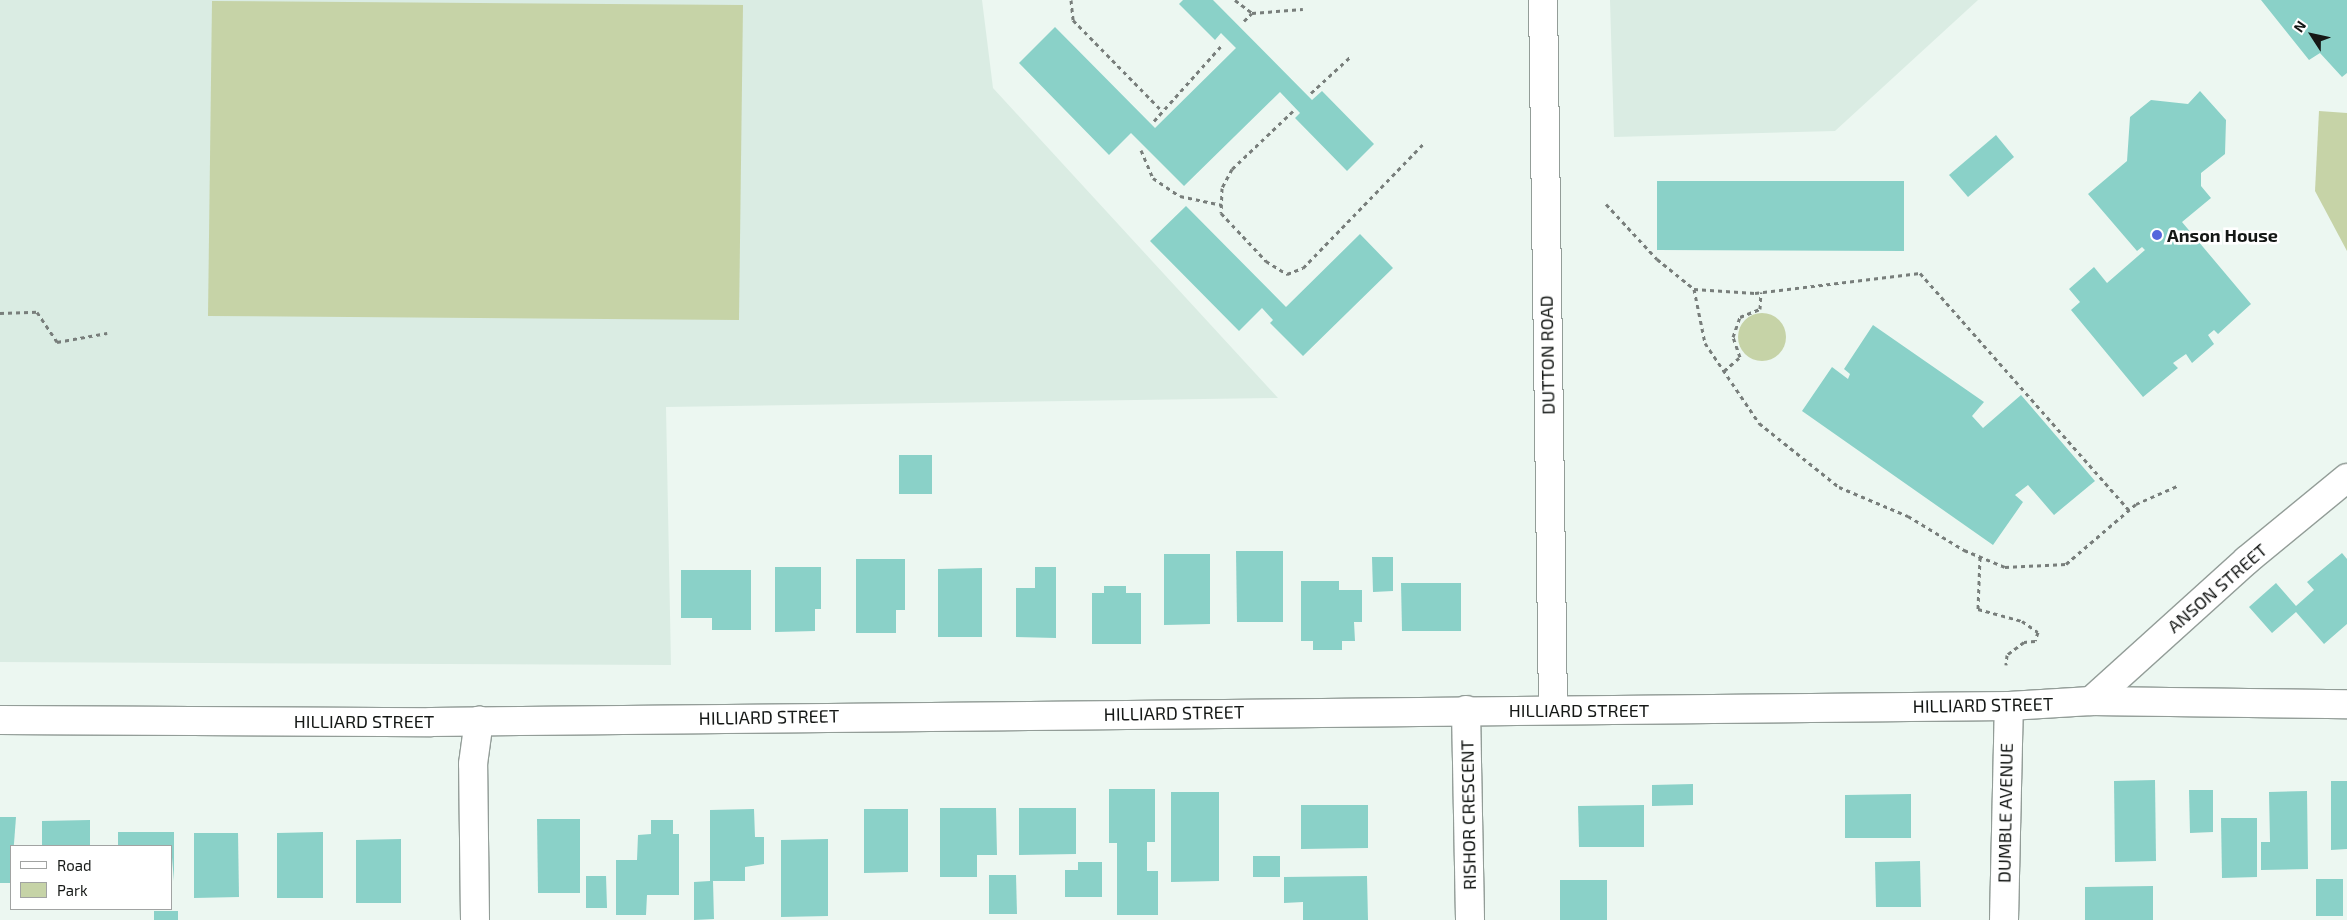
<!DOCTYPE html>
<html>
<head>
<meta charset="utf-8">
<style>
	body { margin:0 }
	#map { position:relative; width:2347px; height:920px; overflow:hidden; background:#ecf7f1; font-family:"Exo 2",sans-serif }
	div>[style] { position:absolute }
	.built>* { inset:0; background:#daece3 }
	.green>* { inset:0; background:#c6d3a7 }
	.round { border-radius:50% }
	.building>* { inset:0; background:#8ad1c8 }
	.path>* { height:3px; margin-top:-1.5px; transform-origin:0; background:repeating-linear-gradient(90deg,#787e7b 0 4px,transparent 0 8px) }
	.roads { filter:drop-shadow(1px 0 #939d98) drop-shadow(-1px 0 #939d98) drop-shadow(0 1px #939d98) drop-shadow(0 -1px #939d98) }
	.minor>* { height:28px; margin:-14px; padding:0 14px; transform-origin:14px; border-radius:14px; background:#fff }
	.dots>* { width:14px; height:14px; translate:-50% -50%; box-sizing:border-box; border:2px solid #fff; border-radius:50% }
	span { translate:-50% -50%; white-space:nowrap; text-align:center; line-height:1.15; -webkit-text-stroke:5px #fff; paint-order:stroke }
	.poi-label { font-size:18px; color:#151816; font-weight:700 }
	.left { translate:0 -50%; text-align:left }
	.street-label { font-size:18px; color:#151816 }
	.legend { position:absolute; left:10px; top:845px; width:162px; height:65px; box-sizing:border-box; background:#fff; border:1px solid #a1a3a2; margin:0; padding:6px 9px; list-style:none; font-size:15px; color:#151816 }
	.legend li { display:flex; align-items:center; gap:10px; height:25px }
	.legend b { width:25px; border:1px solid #a1a3a2 }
	.north { position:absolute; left:2287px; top:10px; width:50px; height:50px; -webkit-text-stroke:4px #fff; paint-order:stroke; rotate:305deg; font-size:14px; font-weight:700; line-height:20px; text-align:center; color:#151816 }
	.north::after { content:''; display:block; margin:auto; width:18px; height:22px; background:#151816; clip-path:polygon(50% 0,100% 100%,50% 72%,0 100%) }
</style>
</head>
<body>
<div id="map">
	<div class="built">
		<div style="clip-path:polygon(0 0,982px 0,993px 88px,1278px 398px,666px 407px,671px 665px,0 662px)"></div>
		<div style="clip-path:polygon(1610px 0,1978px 0,1835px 131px,1614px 137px)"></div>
	</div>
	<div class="green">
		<div style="clip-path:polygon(212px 1px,743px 5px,739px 320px,208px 316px)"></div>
		<div style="clip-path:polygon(2319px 111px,2347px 113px,2347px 251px,2315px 191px)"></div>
		<div class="round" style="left:1738px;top:313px;width:48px;height:48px"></div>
	</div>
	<div class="building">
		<div style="clip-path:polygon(1183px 0,1213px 0,1312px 100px,1322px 91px,1374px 144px,1347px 171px,1295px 118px,1300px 113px,1280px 92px,1184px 186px,1131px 133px,1109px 155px,1019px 63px,1055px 27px,1155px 128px,1236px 48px,1221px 33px,1215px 40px,1179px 4px)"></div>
		<div style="clip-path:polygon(2261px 0,2347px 0,2347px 73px,2342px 77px,2320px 53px,2309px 60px)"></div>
		<div style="clip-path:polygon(2200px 91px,2226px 120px,2225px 154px,2201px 173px,2201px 186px,2211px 198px,2182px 222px,2251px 304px,2218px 334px,2214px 330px,2208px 335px,2214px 344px,2192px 363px,2186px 354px,2173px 363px,2178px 368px,2143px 397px,2071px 310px,2080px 302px,2069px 289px,2094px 267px,2107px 283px,2145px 250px,2142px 247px,2137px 251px,2088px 194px,2127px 161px,2130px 117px,2151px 100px,2188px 104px)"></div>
		<div style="clip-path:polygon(1996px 135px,2014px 157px,1968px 197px,1949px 175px)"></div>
		<div style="clip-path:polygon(1657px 181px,1904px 181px,1904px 251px,1657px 250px)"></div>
		<div style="clip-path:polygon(1186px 206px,1286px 307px,1360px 234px,1393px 268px,1303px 356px,1270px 323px,1273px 320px,1262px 308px,1239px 331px,1150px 241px)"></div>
		<div style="clip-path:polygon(1873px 325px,1984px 402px,1972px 416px,1983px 428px,2021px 395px,2095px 481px,2054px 515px,2028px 485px,2015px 495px,2023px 502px,1993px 545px,1802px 411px,1832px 367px,1848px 379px,1850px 374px,1844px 369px)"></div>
		<div style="clip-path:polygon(899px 455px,932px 455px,932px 494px,899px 494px)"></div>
		<div style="clip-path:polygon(1236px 551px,1283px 551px,1283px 622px,1237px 622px)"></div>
		<div style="clip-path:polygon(2342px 553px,2347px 559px,2347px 624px,2324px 644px,2296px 612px,2272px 633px,2249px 607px,2276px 583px,2296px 606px,2314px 590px,2307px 582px)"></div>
		<div style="clip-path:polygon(1164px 554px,1210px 554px,1210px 624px,1164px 625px)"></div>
		<div style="clip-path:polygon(1372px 557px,1393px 557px,1393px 591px,1373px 592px)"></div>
		<div style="clip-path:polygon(856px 559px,905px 559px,905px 610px,896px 610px,896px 633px,856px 633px)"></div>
		<div style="clip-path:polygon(775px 567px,821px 567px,821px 609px,815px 609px,815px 631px,775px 632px)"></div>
		<div style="clip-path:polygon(1035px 567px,1056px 567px,1056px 638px,1016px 637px,1016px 588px,1035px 588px)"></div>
		<div style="clip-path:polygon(982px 568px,982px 637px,938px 637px,938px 569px)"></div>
		<div style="clip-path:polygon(681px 570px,751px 570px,751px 630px,712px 630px,712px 618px,681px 618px)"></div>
		<div style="clip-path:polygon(1301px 581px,1339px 581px,1339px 590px,1362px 590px,1362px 622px,1354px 622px,1355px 641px,1342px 641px,1342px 650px,1313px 650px,1313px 641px,1301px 641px)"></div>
		<div style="clip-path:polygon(1401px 583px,1461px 583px,1461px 631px,1402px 631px)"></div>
		<div style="clip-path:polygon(1104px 586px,1126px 586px,1126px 593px,1141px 593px,1141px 644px,1092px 644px,1092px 593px,1104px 593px)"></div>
		<div style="clip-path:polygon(2155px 780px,2156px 861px,2115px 862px,2114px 781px)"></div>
		<div style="clip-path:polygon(2331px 781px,2347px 781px,2347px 849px,2331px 850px)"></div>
		<div style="clip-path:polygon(1693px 784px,1693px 805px,1652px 806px,1652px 785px)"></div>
		<div style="clip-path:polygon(1109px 789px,1155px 789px,1155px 842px,1147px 842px,1147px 871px,1158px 871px,1158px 915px,1117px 915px,1117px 843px,1109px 843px)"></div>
		<div style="clip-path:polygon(2189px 790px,2213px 790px,2213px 832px,2190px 833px)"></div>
		<div style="clip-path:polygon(2307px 791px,2308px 869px,2261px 870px,2261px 842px,2270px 842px,2269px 792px)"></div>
		<div style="clip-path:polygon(1171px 792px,1219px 792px,1219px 881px,1171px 882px)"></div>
		<div style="clip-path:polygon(1911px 794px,1911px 838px,1845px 838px,1845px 795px)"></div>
		<div style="clip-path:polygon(1301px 805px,1368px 805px,1368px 848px,1301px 849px)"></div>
		<div style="clip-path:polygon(1644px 805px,1644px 847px,1579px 847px,1578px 806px)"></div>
		<div style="clip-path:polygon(940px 808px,996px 808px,997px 855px,977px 855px,977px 877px,940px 877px)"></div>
		<div style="clip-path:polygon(1019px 808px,1076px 808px,1076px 854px,1019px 855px)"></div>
		<div style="clip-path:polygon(754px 809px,755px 837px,764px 837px,764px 864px,745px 867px,745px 881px,713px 881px,714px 919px,694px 920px,694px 882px,710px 881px,710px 810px)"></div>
		<div style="clip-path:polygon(864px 809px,908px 809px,908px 872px,864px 873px)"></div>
		<div style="clip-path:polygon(0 817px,16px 817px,11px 883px,0 883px)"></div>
		<div style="clip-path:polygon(2221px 818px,2257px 818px,2257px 877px,2222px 878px)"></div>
		<div style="clip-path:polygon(537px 819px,580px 819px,580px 893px,538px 893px)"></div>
		<div style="clip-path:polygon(90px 820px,90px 846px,42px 846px,42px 821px)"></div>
		<div style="clip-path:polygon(651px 820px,673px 820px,673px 834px,679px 834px,679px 895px,647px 895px,646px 915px,616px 915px,616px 860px,637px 860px,638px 835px,651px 834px)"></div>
		<div style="clip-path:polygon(118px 832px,174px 832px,174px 881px,171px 846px,118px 846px)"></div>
		<div style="clip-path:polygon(323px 832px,323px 898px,277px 898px,277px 833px)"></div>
		<div style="clip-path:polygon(194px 833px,238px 833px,239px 897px,194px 898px)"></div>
		<div style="clip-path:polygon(401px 839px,401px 903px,356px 903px,356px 840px)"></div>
		<div style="clip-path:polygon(828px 839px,828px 916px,781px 917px,781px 840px)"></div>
		<div style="clip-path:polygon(1253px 856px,1280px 856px,1280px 877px,1253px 877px)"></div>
		<div style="clip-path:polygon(1920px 861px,1921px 907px,1876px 907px,1875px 862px)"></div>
		<div style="clip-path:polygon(1078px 862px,1102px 862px,1102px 897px,1065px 897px,1065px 870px,1078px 870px)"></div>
		<div style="clip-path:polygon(989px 875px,1016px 875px,1017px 914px,989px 914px)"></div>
		<div style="clip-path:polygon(586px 876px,606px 876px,607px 908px,586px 908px)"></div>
		<div style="clip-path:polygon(1367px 876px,1368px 920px,1303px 920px,1303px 902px,1284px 903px,1284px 877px)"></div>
		<div style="clip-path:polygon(2316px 879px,2343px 879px,2343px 916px,2316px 916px)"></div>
		<div style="clip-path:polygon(1560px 880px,1607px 880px,1607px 920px,1560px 920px)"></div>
		<div style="clip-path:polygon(2153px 886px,2153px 920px,2085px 920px,2085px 887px)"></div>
		<div style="clip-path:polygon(154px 911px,178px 911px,178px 920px,154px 920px)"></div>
	</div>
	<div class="path">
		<div style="left:1071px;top:0;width:20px;rotate:84deg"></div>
		<div style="left:1073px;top:20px;width:126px;rotate:45.6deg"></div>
		<div style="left:1235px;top:0;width:21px;rotate:37deg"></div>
		<div style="left:1252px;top:13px;width:51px;rotate:-4.5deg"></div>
		<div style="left:1244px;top:21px;width:11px;rotate:-45deg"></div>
		<div style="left:1311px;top:93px;width:53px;rotate:-42.7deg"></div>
		<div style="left:1293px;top:111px;width:84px;rotate:136.4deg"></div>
		<div style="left:1232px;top:169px;width:21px;rotate:118deg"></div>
		<div style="left:1222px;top:188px;width:25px;rotate:92deg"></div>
		<div style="left:1221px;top:213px;width:66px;rotate:46.8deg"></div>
		<div style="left:1266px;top:261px;width:25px;rotate:32deg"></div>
		<div style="left:1287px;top:274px;width:17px;rotate:-21deg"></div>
		<div style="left:1303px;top:268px;width:174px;rotate:-45.9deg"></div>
		<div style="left:1154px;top:121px;width:102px;rotate:-48.2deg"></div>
		<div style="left:1141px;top:150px;width:30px;rotate:67deg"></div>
		<div style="left:1153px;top:178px;width:32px;rotate:34deg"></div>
		<div style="left:1180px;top:196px;width:43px;rotate:12.1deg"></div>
		<div style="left:1606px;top:204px;width:75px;rotate:47.2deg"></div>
		<div style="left:1657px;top:259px;width:48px;rotate:39deg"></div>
		<div style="left:1694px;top:289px;width:55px;rotate:78.5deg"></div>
		<div style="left:1705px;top:343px;width:97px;rotate:56deg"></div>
		<div style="left:1759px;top:423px;width:102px;rotate:38.7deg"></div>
		<div style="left:1839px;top:487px;width:75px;rotate:22.8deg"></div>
		<div style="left:1908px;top:516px;width:66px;rotate:31.3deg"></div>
		<div style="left:1964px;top:550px;width:44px;rotate:22.5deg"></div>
		<div style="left:2005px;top:567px;width:61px;rotate:-2.8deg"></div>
		<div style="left:2066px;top:564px;width:92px;rotate:-40.6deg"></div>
		<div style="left:2136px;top:504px;width:47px;rotate:-23.8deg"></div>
		<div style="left:1694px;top:289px;width:61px;rotate:3.8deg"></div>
		<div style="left:1755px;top:293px;width:166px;rotate:-6.9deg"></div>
		<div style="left:1920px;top:273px;width:316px;rotate:48.6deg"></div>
		<div style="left:0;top:313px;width:37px;rotate:-2deg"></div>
		<div style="left:37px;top:312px;width:36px;rotate:56deg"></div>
		<div style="left:57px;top:342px;width:51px;rotate:-10.2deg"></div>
		<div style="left:1724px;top:371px;width:21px;rotate:-41deg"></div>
		<div style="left:1740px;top:357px;width:21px;rotate:-109deg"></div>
		<div style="left:1733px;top:337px;width:21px;rotate:-71deg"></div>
		<div style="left:1740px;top:317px;width:22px;rotate:-22deg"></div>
		<div style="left:1760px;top:309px;width:17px;rotate:-87deg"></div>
		<div style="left:1980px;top:557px;width:52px;rotate:92.2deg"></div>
		<div style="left:1978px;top:609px;width:46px;rotate:15.3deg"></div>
		<div style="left:2022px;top:621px;width:19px;rotate:35deg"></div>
		<div style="left:2038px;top:632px;width:9px;rotate:108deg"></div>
		<div style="left:2035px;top:641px;width:11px;rotate:175deg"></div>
		<div style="left:2024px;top:642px;width:21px;rotate:143deg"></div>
		<div style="left:2007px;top:655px;width:10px;rotate:96deg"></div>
	</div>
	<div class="roads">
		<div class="minor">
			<div style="left:1543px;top:0;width:710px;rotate:89.19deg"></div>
			<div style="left:2091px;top:701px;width:210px;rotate:-42.1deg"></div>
			<div style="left:2247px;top:560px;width:129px;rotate:-39.4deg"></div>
			<div style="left:1466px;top:710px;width:210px;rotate:88.9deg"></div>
			<div style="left:0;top:720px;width:431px;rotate:0.3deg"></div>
			<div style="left:431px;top:722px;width:1578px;rotate:-0.58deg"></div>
			<div style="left:2009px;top:706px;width:82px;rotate:-3.5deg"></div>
			<div style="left:2091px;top:701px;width:256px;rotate:0.7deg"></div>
			<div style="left:475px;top:920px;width:156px;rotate:-90.7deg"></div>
			<div style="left:473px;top:764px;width:44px;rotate:-82.2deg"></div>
			<div style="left:2004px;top:920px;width:214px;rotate:-88.7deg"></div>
		</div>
	</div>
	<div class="dots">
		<div style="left:2157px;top:235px;background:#5566dc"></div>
	</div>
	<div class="poi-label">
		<span class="left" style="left:2167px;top:235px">Anson House</span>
	</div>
	<div class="street-label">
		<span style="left:1547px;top:355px;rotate:-91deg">DUTTON ROAD</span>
		<span style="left:2217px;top:588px;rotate:-41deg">ANSON STREET</span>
		<span style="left:1983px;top:705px;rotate:-1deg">HILLIARD STREET</span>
		<span style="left:1579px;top:710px">HILLIARD STREET</span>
		<span style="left:1174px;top:713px;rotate:-1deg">HILLIARD STREET</span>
		<span style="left:769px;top:717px;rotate:-1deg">HILLIARD STREET</span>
		<span style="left:364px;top:721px">HILLIARD STREET</span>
		<span style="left:2005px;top:813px;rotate:-89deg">DUMBLE AVENUE</span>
		<span style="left:1468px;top:815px;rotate:-91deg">RISHOR CRESCENT</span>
	</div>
	<ul class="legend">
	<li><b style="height:6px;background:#fff"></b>Road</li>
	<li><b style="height:14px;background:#c6d3a7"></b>Park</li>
	</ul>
	<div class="north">N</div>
</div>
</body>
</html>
